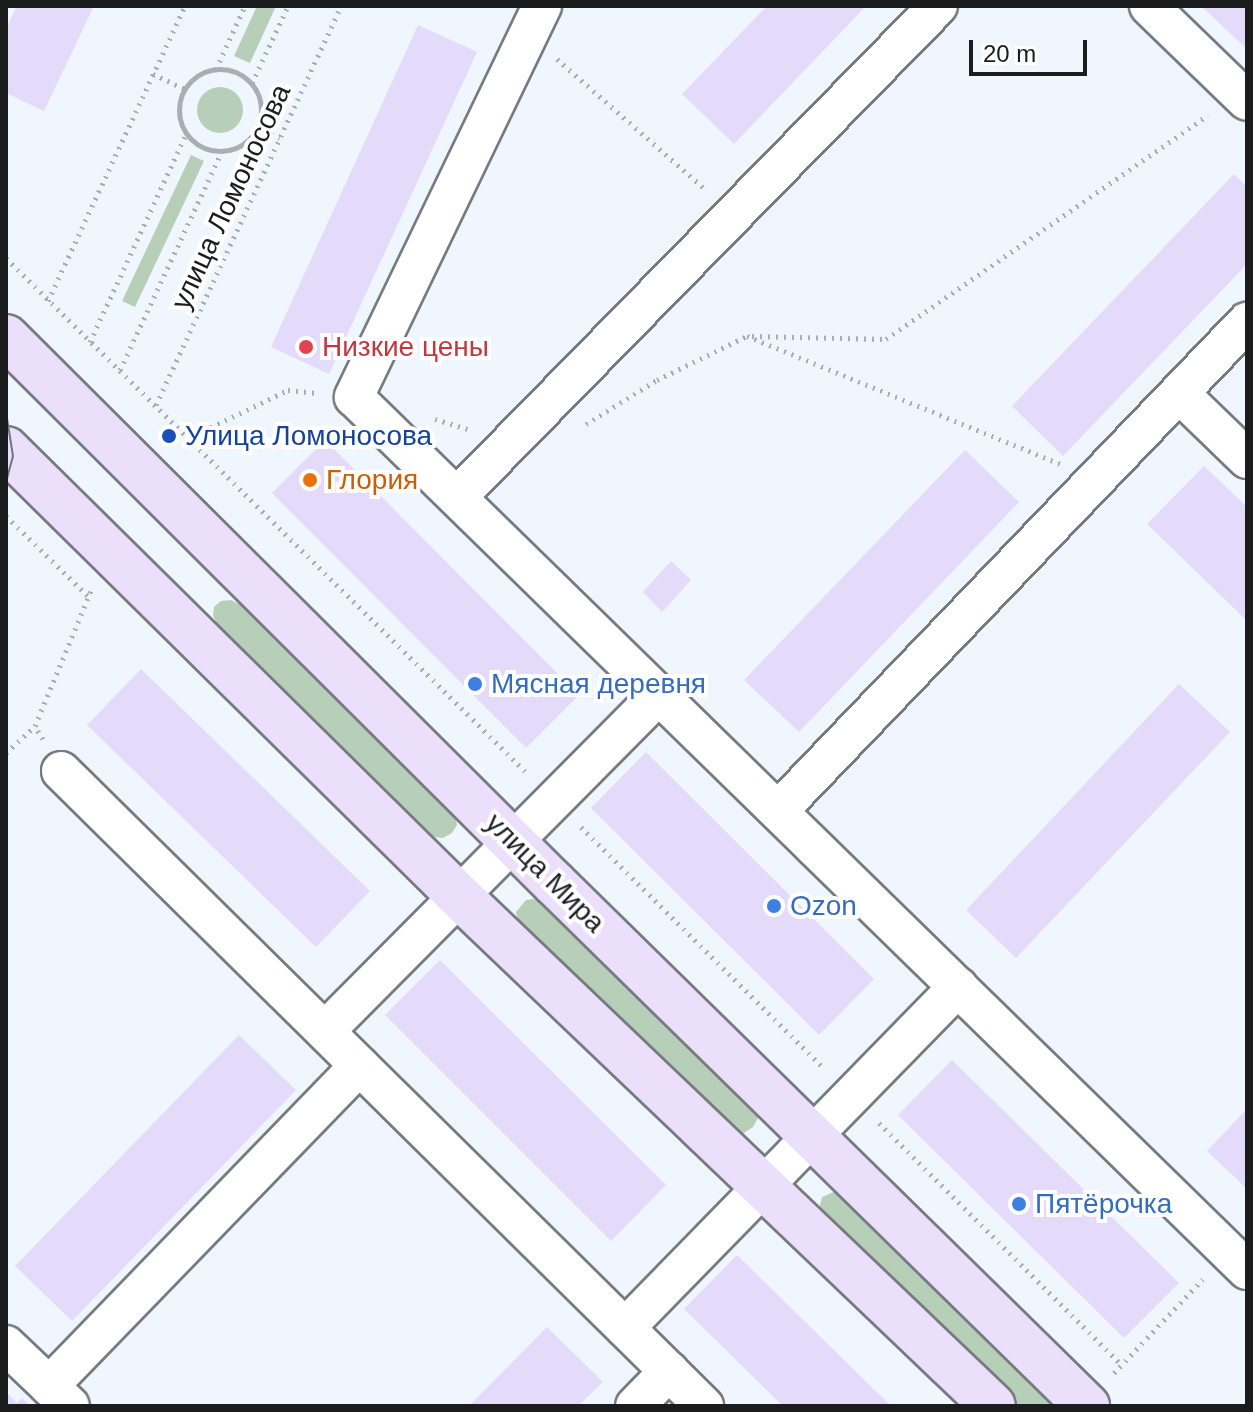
<!DOCTYPE html>
<html>
<head>
<meta charset="utf-8">
<style>
	body { margin:0 }
	#map { position:relative; width:1253px; height:1412px; overflow:hidden; background:#f0f6fd; font-family:Arial,sans-serif }
	div>[style] { position:absolute }
	.green>* { inset:0; background:#b7cfb9 }
	.round { border-radius:50% }
	.building>* { inset:0; background:#e4dafa }
	.path>* { height:5px; margin-top:-2.5px; transform-origin:0; background:repeating-linear-gradient(90deg,#aaaeb4 0 2px,transparent 0 8px) }
	.path>.ring { margin:-2.5px; padding:0; box-sizing:content-box; background:none; border:5px solid #aaaeb4; border-radius:50% }
	.roads { filter:drop-shadow(2px 0 #767b81) drop-shadow(-2px 0 #767b81) drop-shadow(0 2px #767b81) drop-shadow(0 -2px #767b81) }
	.minor>* { height:38px; margin:-19px; padding:0 19px; transform-origin:19px; border-radius:19px; background:#fff }
	.major>* { height:44px; margin:-22px; padding:0 22px; transform-origin:22px; border-radius:22px; background:#ecdffb }
	.tram>* { height:2px; margin:-1px; padding:0 1px; transform-origin:1px; border-radius:1px; background:#73777b }
	.dots>* { width:22px; height:22px; translate:-50% -50%; box-sizing:border-box; border:4px solid #fff; border-radius:50% }
	span { translate:-50% -50%; white-space:nowrap; text-align:center; line-height:1.15; -webkit-text-stroke:8px #fff; paint-order:stroke }
	.street-label { font-size:28px; color:#1a1c1e }
	.health-label { font-size:28px; color:#be3a42 }
	.left { translate:0 -50%; text-align:left }
	.transit-label { font-size:28px; color:#164399 }
	.food-label { font-size:28px; color:#c56008 }
	.shop-label { font-size:28px; color:#366cbe }
	.frame { position:absolute; inset:0; border:8px solid #1a1c1e; pointer-events:none }
	.scale { position:absolute; left:969px; top:40px; width:118px; height:36px; box-sizing:border-box; border:4px solid #1a1c1e; border-top:0; padding-left:10px; font-size:24px; line-height:28px; white-space:nowrap; color:#1a1c1e; -webkit-text-stroke:6px #fff; paint-order:stroke }
</style>
</head>
<body>
<div id="map">
	<div class="green">
		<div style="clip-path:polygon(257px 6px,276px 6px,250px 63px,234px 56px)"></div>
		<div class="round" style="left:197px;top:87px;width:46px;height:46px"></div>
		<div style="clip-path:polygon(191px 155px,204px 161px,135px 307px,122px 301px)"></div>
		<div style="clip-path:polygon(231px 600px,241px 605px,455px 815px,457px 825px,452px 833px,443px 838px,434px 837px,219px 627px,213px 616px,214px 607px,221px 601px)"></div>
		<div style="clip-path:polygon(533px 899px,542px 901px,755px 1108px,758px 1118px,753px 1127px,744px 1133px,733px 1130px,519px 925px,516px 912px,526px 900px)"></div>
		<div style="clip-path:polygon(836px 1191px,844px 1195px,1058px 1406px,1012px 1406px,818px 1213px,822px 1197px)"></div>
	</div>
	<div class="building">
		<div style="clip-path:polygon(17px 6px,94px 6px,44px 111px,6px 93px,6px 29px)"></div>
		<div style="clip-path:polygon(767px 6px,866px 6px,734px 144px,682px 94px)"></div>
		<div style="clip-path:polygon(1201px 6px,1247px 6px,1247px 49px)"></div>
		<div style="clip-path:polygon(418px 25px,477px 52px,329px 374px,271px 347px)"></div>
		<div style="clip-path:polygon(1234px 174px,1247px 187px,1247px 264px,1063px 456px,1012px 406px)"></div>
		<div style="clip-path:polygon(325px 440px,579px 695px,526px 748px,272px 493px)"></div>
		<div style="clip-path:polygon(965px 450px,1019px 502px,799px 732px,744px 680px)"></div>
		<div style="clip-path:polygon(1204px 466px,1247px 507px,1247px 621px,1147px 524px)"></div>
		<div style="clip-path:polygon(671px 561px,691px 580px,662px 612px,643px 592px)"></div>
		<div style="clip-path:polygon(141px 669px,370px 891px,316px 947px,87px 725px)"></div>
		<div style="clip-path:polygon(1179px 684px,1230px 732px,1016px 958px,966px 910px)"></div>
		<div style="clip-path:polygon(646px 752px,874px 979px,819px 1035px,591px 808px)"></div>
		<div style="clip-path:polygon(440px 960px,666px 1185px,611px 1241px,385px 1015px)"></div>
		<div style="clip-path:polygon(239px 1035px,296px 1090px,72px 1321px,15px 1266px)"></div>
		<div style="clip-path:polygon(952px 1060px,1179px 1283px,1124px 1338px,898px 1115px)"></div>
		<div style="clip-path:polygon(1247px 1109px,1247px 1189px,1207px 1151px)"></div>
		<div style="clip-path:polygon(737px 1255px,891px 1406px,783px 1406px,684px 1309px)"></div>
		<div style="clip-path:polygon(547px 1327px,603px 1382px,578px 1406px,469px 1406px)"></div>
		<div style="clip-path:polygon(6px 1392px,17px 1403px,22px 1398px,31px 1406px,6px 1406px)"></div>
	</div>
	<div class="path">
		<div style="left:557px;top:59px;width:198px;rotate:41.3deg"></div>
		<div class="ring" style="left:179px;top:69px;width:77px;height:77px"></div>
		<div style="left:216px;top:69px;width:69px;rotate:-65.3deg"></div>
		<div style="left:153px;top:74px;width:35px;rotate:25deg"></div>
		<div style="left:252px;top:83px;width:85px;rotate:-64.9deg"></div>
		<div style="left:257px;top:127px;width:25px;rotate:26deg"></div>
		<div style="left:6px;top:258px;width:735px;rotate:44.67deg"></div>
		<div style="left:48px;top:301px;width:325px;rotate:-65.1deg"></div>
		<div style="left:752px;top:336px;width:134px;rotate:1.3deg"></div>
		<div style="left:886px;top:339px;width:392px;rotate:-34.8deg"></div>
		<div style="left:90px;top:342px;width:229px;rotate:-65.2deg"></div>
		<div style="left:120px;top:370px;width:242px;rotate:-65deg"></div>
		<div style="left:156px;top:405px;width:440px;rotate:-65.1deg"></div>
		<div style="left:435px;top:419px;width:39px;rotate:17deg"></div>
		<div style="left:586px;top:424px;width:84px;rotate:-31.8deg"></div>
		<div style="left:657px;top:380px;width:100px;rotate:-26.1deg"></div>
		<div style="left:747px;top:336px;width:338px;rotate:22.2deg"></div>
		<div style="left:189px;top:438px;width:110px;rotate:-25.9deg"></div>
		<div style="left:288px;top:390px;width:29px;rotate:6deg"></div>
		<div style="left:6px;top:516px;width:116px;rotate:44.3deg"></div>
		<div style="left:43px;top:739px;width:15px;rotate:-122deg"></div>
		<div style="left:35px;top:726px;width:146px;rotate:-67.5deg"></div>
		<div style="left:6px;top:753px;width:40px;rotate:-43deg"></div>
		<div style="left:581px;top:827px;width:342px;rotate:44.8deg"></div>
		<div style="left:879px;top:1123px;width:343px;rotate:44.9deg"></div>
		<div style="left:1114px;top:1373px;width:129px;rotate:-46.6deg"></div>
	</div>
	<div class="roads">
		<div class="minor">
			<div style="left:542px;top:6px;width:434px;rotate:115.7deg"></div>
			<div style="left:354px;top:397px;width:1249px;rotate:44.35deg"></div>
			<div style="left:1149px;top:6px;width:136px;rotate:44.1deg"></div>
			<div style="left:1179px;top:393px;width:95px;rotate:44.1deg"></div>
			<div style="left:457px;top:497px;width:687px;rotate:-45.59deg"></div>
			<div style="left:61px;top:771px;width:904px;rotate:44.64deg"></div>
			<div style="left:778px;top:811px;width:678px;rotate:-46.2deg"></div>
			<div style="left:325px;top:1031px;width:474px;rotate:-45.2deg"></div>
			<div style="left:625px;top:1328px;width:477px;rotate:-45.7deg"></div>
			<div style="left:6px;top:1345px;width:88px;rotate:43.6deg"></div>
			<div style="left:49px;top:1386px;width:446px;rotate:-45.9deg"></div>
			<div style="left:635px;top:1406px;width:49px;rotate:-45.8deg"></div>
		</div>
		<div class="major">
			<div style="left:6px;top:337px;width:774px;rotate:44.9deg"></div>
			<div style="left:554px;top:883px;width:747px;rotate:44.46deg"></div>
			<div style="left:6px;top:449px;width:636px;rotate:44.62deg"></div>
			<div style="left:459px;top:896px;width:738px;rotate:43.68deg"></div>
		</div>
	</div>
	<div class="tram">
		<div style="left:6px;top:412px;width:45px;rotate:81deg"></div>
		<div style="left:13px;top:456px;width:28px;rotate:105deg"></div>
	</div>
	<div class="dots">
		<div style="left:306px;top:347px;background:#e0444e"></div>
		<div style="left:169px;top:436px;background:#1a4fb4"></div>
		<div style="left:310px;top:480px;background:#e8710a"></div>
		<div style="left:475px;top:684px;background:#3f7fe0"></div>
		<div style="left:774px;top:906px;background:#3f7fe0"></div>
		<div style="left:1019px;top:1204px;background:#3f7fe0"></div>
	</div>
	<div class="street-label">
		<span style="left:231px;top:197px;rotate:-65deg">улица Ломоносова</span>
		<span style="left:545px;top:873px;rotate:45deg">улица Мира</span>
	</div>
	<div class="health-label">
		<span class="left" style="left:322px;top:347px">Низкие цены</span>
	</div>
	<div class="transit-label">
		<span class="left" style="left:185px;top:436px">Улица Ломоносова</span>
	</div>
	<div class="food-label">
		<span class="left" style="left:326px;top:480px">Глория</span>
	</div>
	<div class="shop-label">
		<span class="left" style="left:491px;top:684px">Мясная деревня</span>
		<span class="left" style="left:790px;top:906px">Ozon</span>
		<span class="left" style="left:1035px;top:1204px">Пятёрочка</span>
	</div>
	<div class="frame"></div>
	<div class="scale">20 m</div>
</div>
</body>
</html>
